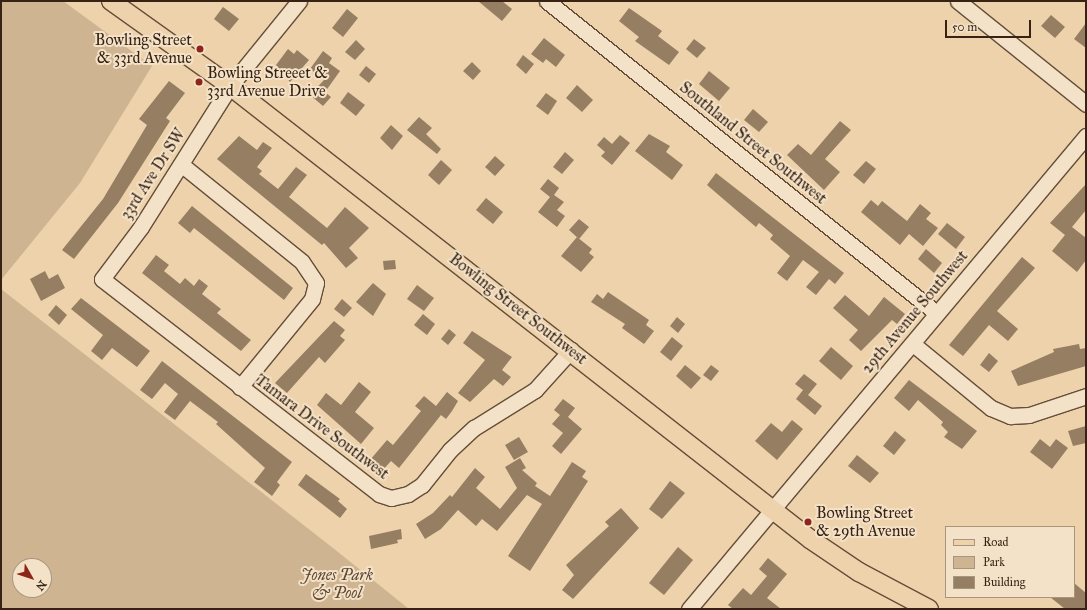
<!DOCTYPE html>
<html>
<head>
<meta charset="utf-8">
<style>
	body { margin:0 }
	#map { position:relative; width:1087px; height:610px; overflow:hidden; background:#edd2ab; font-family:"IM FELL Great Primer",serif }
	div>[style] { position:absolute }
	.green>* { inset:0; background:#ceb491 }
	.building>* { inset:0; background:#967e62 }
	.roads { filter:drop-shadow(1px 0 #654e39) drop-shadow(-1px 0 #654e39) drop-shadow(0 1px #654e39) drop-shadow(0 -1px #654e39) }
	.minor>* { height:15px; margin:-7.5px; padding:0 7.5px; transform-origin:7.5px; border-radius:7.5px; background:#f3e2c8 }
	.major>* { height:18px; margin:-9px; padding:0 9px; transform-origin:9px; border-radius:9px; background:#edd2ab }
	.dots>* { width:11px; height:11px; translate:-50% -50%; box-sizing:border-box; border:2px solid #f3e2c8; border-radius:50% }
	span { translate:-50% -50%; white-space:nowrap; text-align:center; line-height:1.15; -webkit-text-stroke:4px #f3e2c8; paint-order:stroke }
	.poi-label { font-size:16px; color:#382213 }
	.right { translate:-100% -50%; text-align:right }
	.left { translate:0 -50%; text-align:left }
	.street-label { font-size:16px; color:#382213 }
	.park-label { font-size:16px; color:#5e4632; font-style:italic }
	.frame { position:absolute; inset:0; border:2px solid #382213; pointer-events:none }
	.legend { position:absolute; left:945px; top:526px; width:130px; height:72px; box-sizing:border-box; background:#f3e2c8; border:1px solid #a89580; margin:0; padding:5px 7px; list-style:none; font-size:12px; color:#382213 }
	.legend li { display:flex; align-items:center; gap:8px; height:20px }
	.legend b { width:20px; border:1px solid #a89580 }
	.north { position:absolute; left:12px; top:558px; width:40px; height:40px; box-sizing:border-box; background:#f3e2c8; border:1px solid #a89580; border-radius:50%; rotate:129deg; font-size:11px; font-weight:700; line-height:16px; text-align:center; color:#382213 }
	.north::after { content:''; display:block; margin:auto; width:14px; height:18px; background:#8f2418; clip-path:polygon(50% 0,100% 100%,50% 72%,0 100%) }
	.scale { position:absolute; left:945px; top:20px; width:86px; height:18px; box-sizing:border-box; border:2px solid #382213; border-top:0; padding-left:5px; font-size:12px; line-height:14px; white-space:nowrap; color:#382213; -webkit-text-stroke:3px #f3e2c8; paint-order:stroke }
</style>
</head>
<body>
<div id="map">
	<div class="green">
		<div style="clip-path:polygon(1px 1px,63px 1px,152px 66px,80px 183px,1px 280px)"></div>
		<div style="clip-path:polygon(evenodd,1px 289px,333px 548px,409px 609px,1px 609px,1px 289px,20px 566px,44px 566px,44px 590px,20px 590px,20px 566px)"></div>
	</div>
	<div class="building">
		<div style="clip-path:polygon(478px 1px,502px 1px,512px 9px,502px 21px)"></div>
		<div style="clip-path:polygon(223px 7px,239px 19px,229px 31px,214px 19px)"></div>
		<div style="clip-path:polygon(629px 8px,662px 31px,658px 36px,679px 52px,669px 65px,635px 41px,639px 37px,619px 21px)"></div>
		<div style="clip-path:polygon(347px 9px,358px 18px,343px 37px,332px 28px)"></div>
		<div style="clip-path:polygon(1051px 15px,1065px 27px,1055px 38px,1041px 26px)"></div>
		<div style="clip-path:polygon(1086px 23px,1086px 48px,1074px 39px)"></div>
		<div style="clip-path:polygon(544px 38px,565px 55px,556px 67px,546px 59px,543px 63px,531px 54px)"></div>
		<div style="clip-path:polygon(694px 39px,706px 48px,697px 58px,686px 49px)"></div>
		<div style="clip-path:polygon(356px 40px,365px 49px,355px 60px,345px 52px)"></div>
		<div style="clip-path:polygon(288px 49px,294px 54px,297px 50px,309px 60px,290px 82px,276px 65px)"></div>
		<div style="clip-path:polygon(323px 51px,332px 58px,329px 63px,340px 71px,325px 92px,331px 97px,323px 106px,310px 95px,324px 80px,310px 69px)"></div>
		<div style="clip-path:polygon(523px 55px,534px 64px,526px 74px,516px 65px)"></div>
		<div style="clip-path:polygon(472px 62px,481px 71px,473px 80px,463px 71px)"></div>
		<div style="clip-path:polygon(366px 66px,376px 74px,369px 83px,359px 75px)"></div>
		<div style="clip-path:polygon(709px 71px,730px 88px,719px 101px,699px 84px)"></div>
		<div style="clip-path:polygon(169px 81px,185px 93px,166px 118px,170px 121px,118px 203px,74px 259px,62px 250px,103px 199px,147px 125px,139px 119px)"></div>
		<div style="clip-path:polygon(577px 85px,593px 100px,582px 112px,566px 98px)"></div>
		<div style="clip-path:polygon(348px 92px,365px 105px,356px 116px,340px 103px)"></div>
		<div style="clip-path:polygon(546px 93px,557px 101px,548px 115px,536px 106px)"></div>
		<div style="clip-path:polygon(753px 109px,768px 122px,759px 132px,744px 120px)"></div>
		<div style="clip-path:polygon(419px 117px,432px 128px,426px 134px,441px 149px,437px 154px,407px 130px)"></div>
		<div style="clip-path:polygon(840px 121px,851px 130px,825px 159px,840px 172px,824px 190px,787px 155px,798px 144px,811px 155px)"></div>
		<div style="clip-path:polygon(391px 125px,403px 136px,392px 150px,380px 138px)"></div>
		<div style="clip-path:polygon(649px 134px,670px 146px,666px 152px,683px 165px,672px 180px,635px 151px)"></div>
		<div style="clip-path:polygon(620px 135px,630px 143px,612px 165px,601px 156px,605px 152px,597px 145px,604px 137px,612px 144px)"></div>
		<div style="clip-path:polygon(239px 136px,257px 150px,263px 142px,272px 148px,257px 167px,262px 171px,259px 174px,278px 189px,296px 167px,307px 175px,289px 197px,327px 228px,345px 207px,369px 228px,349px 248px,358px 258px,346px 268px,324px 243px,322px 245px,217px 159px)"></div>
		<div style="clip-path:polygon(565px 152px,574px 160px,562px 174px,553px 167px)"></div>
		<div style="clip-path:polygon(495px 156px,505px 165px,495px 176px,485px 167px)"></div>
		<div style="clip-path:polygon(441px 160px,452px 170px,439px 185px,428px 175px)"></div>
		<div style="clip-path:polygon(866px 161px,876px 169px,864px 184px,853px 175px)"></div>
		<div style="clip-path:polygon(716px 173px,844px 273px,835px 284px,829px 279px,816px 295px,806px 287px,819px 272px,803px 260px,787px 281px,777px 273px,790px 256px,770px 239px,773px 235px,759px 223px,756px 227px,707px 185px)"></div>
		<div style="clip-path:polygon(548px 179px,559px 188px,554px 195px,564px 202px,557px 210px,565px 216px,557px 227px,538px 212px,550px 197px,540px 189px)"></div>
		<div style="clip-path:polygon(1086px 184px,1086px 210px,1072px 227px,1086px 238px,1086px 260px,1077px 272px,1052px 251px,1065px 235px,1050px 223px)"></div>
		<div style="clip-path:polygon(486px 198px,503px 212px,493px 224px,476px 210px)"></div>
		<div style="clip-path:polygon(871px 200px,878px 206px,882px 201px,907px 221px,920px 204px,931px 213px,926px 219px,938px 228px,923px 246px,909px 234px,900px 245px,861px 212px)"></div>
		<div style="clip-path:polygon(192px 206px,293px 288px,284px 300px,194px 228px,190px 233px,178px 223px)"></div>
		<div style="clip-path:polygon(579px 219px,589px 227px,579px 239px,569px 230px)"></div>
		<div style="clip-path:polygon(947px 223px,965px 237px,956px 249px,938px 234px)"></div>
		<div style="clip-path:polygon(577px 237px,592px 249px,589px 253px,594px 257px,581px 272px,561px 256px)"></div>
		<div style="clip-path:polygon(926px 249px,942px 263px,934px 273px,918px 259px)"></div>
		<div style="clip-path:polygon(156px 255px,169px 265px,164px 271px,180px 284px,185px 278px,194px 286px,199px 279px,208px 286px,202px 294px,221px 309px,217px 313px,251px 340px,241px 351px,142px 273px)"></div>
		<div style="clip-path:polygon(1022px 257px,1035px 268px,997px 311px,1018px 329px,1008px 341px,989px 325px,963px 356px,949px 345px)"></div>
		<div style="clip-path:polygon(395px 260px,396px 269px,384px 270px,383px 261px)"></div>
		<div style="clip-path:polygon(45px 271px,49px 279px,58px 274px,65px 288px,41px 301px,30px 279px)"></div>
		<div style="clip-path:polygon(373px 283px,386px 294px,373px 316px,356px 302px)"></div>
		<div style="clip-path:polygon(417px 285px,434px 298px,424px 311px,407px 299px)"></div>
		<div style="clip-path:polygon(608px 292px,649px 320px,646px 325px,654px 331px,644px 344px,622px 328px,625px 324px,591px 302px,597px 294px,603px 299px)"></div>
		<div style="clip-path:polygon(845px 295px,869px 316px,884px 297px,905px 314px,897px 324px,892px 320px,861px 351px,849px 340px,858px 330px,833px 308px)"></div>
		<div style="clip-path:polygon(81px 298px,150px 351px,137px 367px,112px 348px,102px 360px,91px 351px,103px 335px,71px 309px)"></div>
		<div style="clip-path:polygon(342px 299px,352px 308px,344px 317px,334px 309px)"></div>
		<div style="clip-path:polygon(56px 305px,67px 315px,59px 325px,48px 315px)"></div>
		<div style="clip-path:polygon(423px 314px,435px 324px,427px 335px,414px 325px)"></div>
		<div style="clip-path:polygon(677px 317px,685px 324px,678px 333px,670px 326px)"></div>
		<div style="clip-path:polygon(334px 321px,345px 330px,340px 336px,345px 340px,325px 363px,319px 357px,287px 393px,275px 383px)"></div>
		<div style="clip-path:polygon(449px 329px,456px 335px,448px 345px,441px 339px)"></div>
		<div style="clip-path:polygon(472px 331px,512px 357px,502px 370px,511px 377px,503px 386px,494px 379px,470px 402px,458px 393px,485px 360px,463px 343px)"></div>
		<div style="clip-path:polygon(672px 337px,683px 346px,671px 361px,660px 352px)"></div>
		<div style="clip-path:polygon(1079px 344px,1080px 349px,1086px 348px,1086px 366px,1018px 386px,1011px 371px,1054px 352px,1053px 349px)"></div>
		<div style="clip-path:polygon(831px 347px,853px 366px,841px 380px,819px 361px)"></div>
		<div style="clip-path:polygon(989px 353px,998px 361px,989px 372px,980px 365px)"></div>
		<div style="clip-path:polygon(162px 361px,292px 462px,277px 482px,280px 485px,272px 496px,254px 482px,265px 468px,216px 424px,218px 422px,190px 401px,175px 420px,164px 412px,178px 394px,165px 383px,152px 399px,140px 390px)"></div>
		<div style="clip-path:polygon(685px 365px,701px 378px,691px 389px,676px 376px)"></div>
		<div style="clip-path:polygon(711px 365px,719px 371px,711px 381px,703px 375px)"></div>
		<div style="clip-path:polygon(804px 374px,817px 384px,808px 395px,822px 406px,815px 415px,796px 399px,803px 390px,795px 384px)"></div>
		<div style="clip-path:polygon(909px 380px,977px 431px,962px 449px,944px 437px,948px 432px,941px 425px,943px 422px,918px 400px,909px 411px,894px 398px)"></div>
		<div style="clip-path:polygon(359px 382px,371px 392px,355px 412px,374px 428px,361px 444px,317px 405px,326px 393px,341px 405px)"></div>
		<div style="clip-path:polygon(447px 392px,458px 401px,452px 411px,446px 419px,441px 415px,399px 468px,391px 461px,382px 471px,370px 460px,387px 440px,393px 445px,421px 411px,415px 406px,424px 396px,436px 406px)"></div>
		<div style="clip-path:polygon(563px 399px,575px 408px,568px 417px,582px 429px,561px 454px,552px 446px,563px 433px,552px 424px,560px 415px,554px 410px)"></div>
		<div style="clip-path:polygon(792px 420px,803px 429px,777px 460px,755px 441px,771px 423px,782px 432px)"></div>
		<div style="clip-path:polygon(1086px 426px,1086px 443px,1073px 446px,1068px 431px)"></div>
		<div style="clip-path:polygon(895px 431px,906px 440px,894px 455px,883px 446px)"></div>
		<div style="clip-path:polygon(519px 437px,528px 452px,514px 460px,505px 445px)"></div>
		<div style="clip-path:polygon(1040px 439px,1050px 447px,1056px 439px,1068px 448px,1052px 469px,1030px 452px)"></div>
		<div style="clip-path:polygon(857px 455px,879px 473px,870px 483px,848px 466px)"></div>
		<div style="clip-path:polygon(520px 458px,526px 468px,522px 470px,537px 483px,535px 486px,550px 496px,572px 462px,586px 471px,582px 477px,588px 481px,530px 571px,508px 556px,542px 504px,527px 495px,497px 531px,482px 519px,476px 526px,458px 510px,441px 529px,425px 539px,416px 524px,433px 513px,450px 495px,452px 497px,475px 468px,485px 477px,476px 488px,500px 509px,517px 488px,505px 467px)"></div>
		<div style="clip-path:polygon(306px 474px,340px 499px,338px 501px,347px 509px,340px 518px,298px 485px)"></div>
		<div style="clip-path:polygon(670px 481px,685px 493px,662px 519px,649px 509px)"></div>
		<div style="clip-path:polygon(621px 508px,639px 528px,573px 599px,562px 590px,574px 575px,566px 565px,609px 526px,605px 522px)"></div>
		<div style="clip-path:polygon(401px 529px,402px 539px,397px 540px,398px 543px,371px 549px,369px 536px)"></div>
		<div style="clip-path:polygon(678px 547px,693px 560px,664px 595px,649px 583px)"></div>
		<div style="clip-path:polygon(768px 558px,787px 574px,767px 598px,781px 609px,733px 609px,728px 605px,743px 588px,751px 595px,767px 576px,759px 569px)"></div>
		<div style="clip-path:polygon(1074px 583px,1086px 593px,1086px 609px,1065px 609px,1050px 597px,1074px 597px)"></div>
	</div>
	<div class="roads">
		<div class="minor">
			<div style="left:299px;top:1px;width:109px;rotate:129.1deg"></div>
			<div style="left:230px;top:86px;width:167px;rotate:122.3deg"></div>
			<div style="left:141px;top:227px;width:65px;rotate:126.9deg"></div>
			<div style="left:102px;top:279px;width:351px;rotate:37.8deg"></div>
			<div style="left:379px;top:494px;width:13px;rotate:18deg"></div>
			<div style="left:391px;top:498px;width:17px;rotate:-13deg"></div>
			<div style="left:408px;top:494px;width:17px;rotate:-33deg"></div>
			<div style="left:422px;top:485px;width:45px;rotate:-51.3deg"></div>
			<div style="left:450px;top:450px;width:33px;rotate:-43deg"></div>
			<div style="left:474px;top:428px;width:72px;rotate:-31.9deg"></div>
			<div style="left:535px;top:390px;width:54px;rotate:-48deg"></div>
			<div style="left:547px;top:1px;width:499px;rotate:38.7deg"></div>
			<div style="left:958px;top:1px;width:164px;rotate:38.8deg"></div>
			<div style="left:182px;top:165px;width:154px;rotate:38.9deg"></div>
			<div style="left:302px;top:262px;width:25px;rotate:56deg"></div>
			<div style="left:316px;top:283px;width:16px;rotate:104deg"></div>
			<div style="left:312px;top:299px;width:114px;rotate:129.3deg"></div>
			<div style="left:913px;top:344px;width:101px;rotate:39.4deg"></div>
			<div style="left:991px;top:408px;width:21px;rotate:23deg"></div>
			<div style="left:1010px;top:416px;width:19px;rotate:-3deg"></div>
			<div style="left:1029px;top:415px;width:60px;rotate:-18.4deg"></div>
			<div style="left:689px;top:609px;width:618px;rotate:-49.99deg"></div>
		</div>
		<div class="major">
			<div style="left:111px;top:1px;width:146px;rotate:35.5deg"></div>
			<div style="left:230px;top:86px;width:736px;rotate:37.99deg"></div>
			<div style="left:810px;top:539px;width:59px;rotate:34deg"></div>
			<div style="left:859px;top:572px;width:79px;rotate:27.9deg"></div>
		</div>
	</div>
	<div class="dots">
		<div style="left:200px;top:49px;background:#8f2418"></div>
		<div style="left:199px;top:82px;background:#8f2418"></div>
		<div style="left:808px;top:522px;background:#8f2418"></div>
	</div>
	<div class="poi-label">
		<span class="right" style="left:192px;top:49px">Bowling Street<br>&amp; 33rd Avenue</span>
		<span class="left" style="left:207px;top:82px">Bowling Streeet &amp;<br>33rd Avenue Drive</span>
		<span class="left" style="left:816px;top:522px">Bowling Street<br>&amp; 29th Avenue</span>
	</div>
	<div class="street-label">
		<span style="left:753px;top:143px;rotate:39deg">Southland Street Southwest</span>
		<span style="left:153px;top:174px;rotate:-57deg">33rd Ave Dr SW</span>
		<span style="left:518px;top:309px;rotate:38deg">Bowling Street Southwest</span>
		<span style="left:915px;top:312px;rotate:-50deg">29th Avenue Southwest</span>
		<span style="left:322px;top:427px;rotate:37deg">Tamara Drive Southwest</span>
	</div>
	<div class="park-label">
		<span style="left:337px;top:584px">Jones Park<br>&amp; Pool</span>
	</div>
	<div class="frame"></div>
	<ul class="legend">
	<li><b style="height:5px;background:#edd2ab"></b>Road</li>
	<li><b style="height:11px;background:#ceb491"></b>Park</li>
	<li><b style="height:11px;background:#967e62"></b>Building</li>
	</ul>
	<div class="north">N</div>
	<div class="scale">50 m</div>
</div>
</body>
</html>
